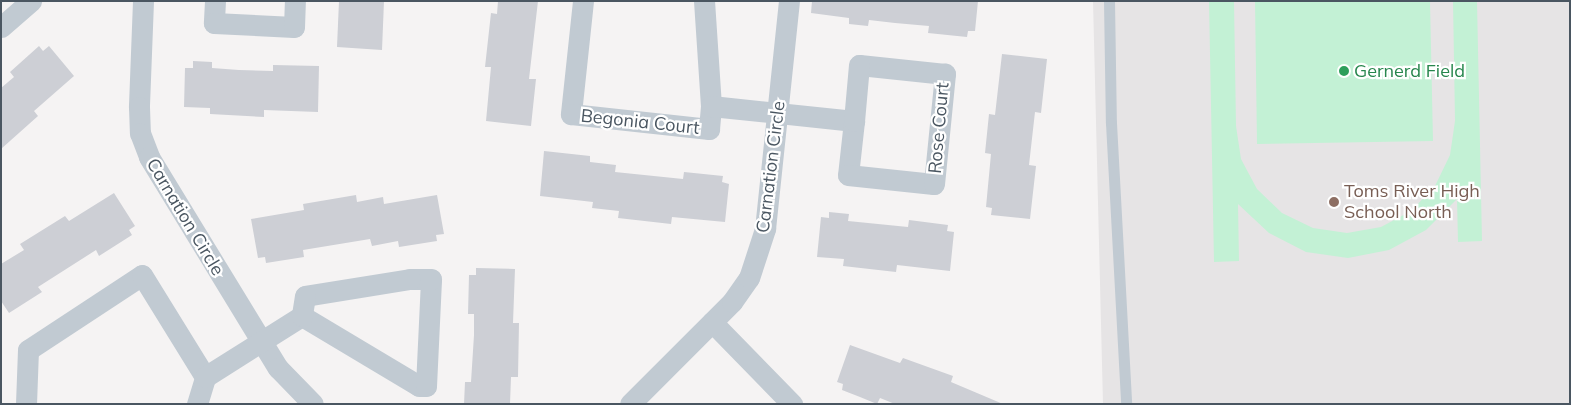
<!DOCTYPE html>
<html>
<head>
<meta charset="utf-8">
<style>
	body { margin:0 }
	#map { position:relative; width:1571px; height:405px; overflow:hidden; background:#f5f3f3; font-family:Mulish,sans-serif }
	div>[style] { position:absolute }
	.education>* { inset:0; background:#e6e4e5 }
	.green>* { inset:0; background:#c3f1d5 }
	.building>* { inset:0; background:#cdcfd5 }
	.service>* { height:11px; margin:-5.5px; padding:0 5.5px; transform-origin:5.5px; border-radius:5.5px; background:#c1cad2 }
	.minor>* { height:21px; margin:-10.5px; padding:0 10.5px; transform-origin:10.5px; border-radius:10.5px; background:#c1cad2 }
	.dots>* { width:14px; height:14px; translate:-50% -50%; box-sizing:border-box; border:2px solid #fff; border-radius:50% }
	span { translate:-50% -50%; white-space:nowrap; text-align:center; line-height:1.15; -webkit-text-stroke:4.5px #fff; paint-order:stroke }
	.leisure-label { font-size:18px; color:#27864d }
	.left { translate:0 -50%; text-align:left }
	.street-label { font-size:18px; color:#4a5661 }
	.education-label { font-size:18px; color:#785e54 }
	.frame { position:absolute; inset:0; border:2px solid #4a5661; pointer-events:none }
</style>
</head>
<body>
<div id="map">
	<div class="education">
		<div style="clip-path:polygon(1093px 1px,1570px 1px,1570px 404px,1103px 404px)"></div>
	</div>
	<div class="green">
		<div style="clip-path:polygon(1209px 1px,1234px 1px,1236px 126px,1241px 159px,1257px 189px,1282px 213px,1313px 228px,1347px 233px,1381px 227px,1411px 211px,1435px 186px,1450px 155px,1455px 121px,1453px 1px,1477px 1px,1482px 241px,1458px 242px,1457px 199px,1426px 230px,1389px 250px,1348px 258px,1306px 252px,1269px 233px,1238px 204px,1239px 261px,1214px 262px)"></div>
		<div style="clip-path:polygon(1255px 1px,1430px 1px,1433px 141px,1257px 144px)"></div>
	</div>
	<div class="building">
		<div style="clip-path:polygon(339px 1px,384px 1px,382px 50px,337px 47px)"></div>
		<div style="clip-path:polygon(498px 1px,538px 1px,529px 79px,536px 79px,531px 126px,486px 121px,491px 67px,485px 67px,491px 13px,497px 14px)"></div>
		<div style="clip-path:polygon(812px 1px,978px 1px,975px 31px,968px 31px,967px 37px,928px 33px,929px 26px,895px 23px,869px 20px,868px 26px,849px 24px,849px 18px,811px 13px)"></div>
		<div style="clip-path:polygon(39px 46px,43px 51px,49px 46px,74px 76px,34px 111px,38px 116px,1px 149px,1px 88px,14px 77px,10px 72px)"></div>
		<div style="clip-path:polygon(1002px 54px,1047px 59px,1041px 113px,1035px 112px,1029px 165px,1036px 166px,1030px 219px,991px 215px,992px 208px,986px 207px,991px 154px,985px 153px,989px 114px,995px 115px)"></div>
		<div style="clip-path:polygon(193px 61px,212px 62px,212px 68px,239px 70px,273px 71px,273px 65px,319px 66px,318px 112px,264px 110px,264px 117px,210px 114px,210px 108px,184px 107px,185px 68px,193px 68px)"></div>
		<div style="clip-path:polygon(544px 151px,590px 156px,590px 162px,616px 165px,615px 172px,683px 179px,684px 172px,723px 176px,722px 182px,729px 184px,725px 222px,672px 217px,671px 224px,618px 218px,619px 211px,592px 208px,593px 202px,540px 196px)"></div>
		<div style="clip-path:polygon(114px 193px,135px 226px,129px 230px,132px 235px,99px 256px,96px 250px,38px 287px,42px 292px,9px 313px,1px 301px,1px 264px,24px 250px,20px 244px,65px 216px,69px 221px)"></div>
		<div style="clip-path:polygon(356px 195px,357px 202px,383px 197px,384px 204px,437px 195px,444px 234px,436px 235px,437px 241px,399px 247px,398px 241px,372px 246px,370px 239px,303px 250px,304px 257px,266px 263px,265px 257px,258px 258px,251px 219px,304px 210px,303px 204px)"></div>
		<div style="clip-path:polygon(829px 212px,849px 214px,848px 221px,908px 227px,909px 220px,948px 225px,947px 231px,954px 232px,950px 271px,897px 265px,896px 272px,843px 266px,844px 259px,817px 257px,821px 217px,829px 218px)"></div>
		<div style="clip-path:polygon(476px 268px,515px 269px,513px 323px,519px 323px,518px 377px,511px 377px,510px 404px,464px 404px,465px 382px,471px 382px,474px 335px,474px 314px,468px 314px,469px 275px,476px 275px)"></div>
		<div style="clip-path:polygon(850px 345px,900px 363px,903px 358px,953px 376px,951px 382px,1003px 404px,895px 404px,880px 398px,877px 404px,860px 397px,842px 390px,843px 384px,837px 382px)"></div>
	</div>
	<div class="service">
		<div style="left:1109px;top:1px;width:122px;rotate:89.1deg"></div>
		<div style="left:1111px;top:123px;width:281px;rotate:86.9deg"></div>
	</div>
	<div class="minor">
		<div style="left:143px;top:1px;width:106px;rotate:92.2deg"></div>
		<div style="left:139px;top:107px;width:26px;rotate:88deg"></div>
		<div style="left:140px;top:133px;width:26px;rotate:69deg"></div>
		<div style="left:149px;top:157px;width:247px;rotate:58.6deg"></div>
		<div style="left:278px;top:368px;width:50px;rotate:45.8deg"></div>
		<div style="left:215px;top:1px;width:22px;rotate:93deg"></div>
		<div style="left:214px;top:23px;width:80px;rotate:2.9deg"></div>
		<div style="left:294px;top:27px;width:26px;rotate:-88deg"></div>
		<div style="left:583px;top:1px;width:114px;rotate:96.1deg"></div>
		<div style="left:571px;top:114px;width:139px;rotate:6.2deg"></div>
		<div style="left:709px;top:129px;width:23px;rotate:-85deg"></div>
		<div style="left:711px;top:106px;width:105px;rotate:-93.8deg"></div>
		<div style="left:1px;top:27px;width:40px;rotate:-41deg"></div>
		<div style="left:711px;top:106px;width:144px;rotate:6deg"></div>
		<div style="left:854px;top:121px;width:54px;rotate:96.3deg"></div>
		<div style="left:848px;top:175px;width:86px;rotate:6deg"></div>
		<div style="left:934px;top:184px;width:111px;rotate:-84.3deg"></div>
		<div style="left:945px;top:74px;width:86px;rotate:-174deg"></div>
		<div style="left:859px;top:65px;width:56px;rotate:95.1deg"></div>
		<div style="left:712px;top:322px;width:115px;rotate:45.7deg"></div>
		<div style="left:26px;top:404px;width:54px;rotate:-87.9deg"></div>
		<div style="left:28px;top:350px;width:136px;rotate:-33.3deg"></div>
		<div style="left:142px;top:275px;width:120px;rotate:58.3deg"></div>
		<div style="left:197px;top:404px;width:28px;rotate:-73deg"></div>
		<div style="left:205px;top:377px;width:115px;rotate:-32.2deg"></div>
		<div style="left:302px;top:316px;width:136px;rotate:30.9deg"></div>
		<div style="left:419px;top:386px;width:7px"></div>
		<div style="left:426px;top:386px;width:107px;rotate:-87.3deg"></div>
		<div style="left:431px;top:279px;width:21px;rotate:180deg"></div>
		<div style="left:410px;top:279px;width:106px;rotate:170.8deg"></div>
		<div style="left:305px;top:296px;width:20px;rotate:99deg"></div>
		<div style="left:630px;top:404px;width:144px;rotate:-45deg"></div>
		<div style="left:732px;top:302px;width:29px;rotate:-55deg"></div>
		<div style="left:749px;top:278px;width:52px;rotate:-71.9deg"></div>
		<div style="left:765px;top:229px;width:229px;rotate:-84deg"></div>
	</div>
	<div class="dots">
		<div style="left:1344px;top:71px;background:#2e9e5b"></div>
		<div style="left:1334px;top:202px;background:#8d6e63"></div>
	</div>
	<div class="leisure-label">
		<span class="left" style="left:1354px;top:71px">Gernerd Field</span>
	</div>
	<div class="street-label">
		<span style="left:640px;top:122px;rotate:6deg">Begonia Court</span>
		<span style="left:939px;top:128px;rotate:-85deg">Rose Court</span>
		<span style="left:771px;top:167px;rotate:-83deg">Carnation Circle</span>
		<span style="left:185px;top:217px;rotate:59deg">Carnation Circle</span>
	</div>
	<div class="education-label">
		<span class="left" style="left:1344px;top:202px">Toms River High<br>School North</span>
	</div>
	<div class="frame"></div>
</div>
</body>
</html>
